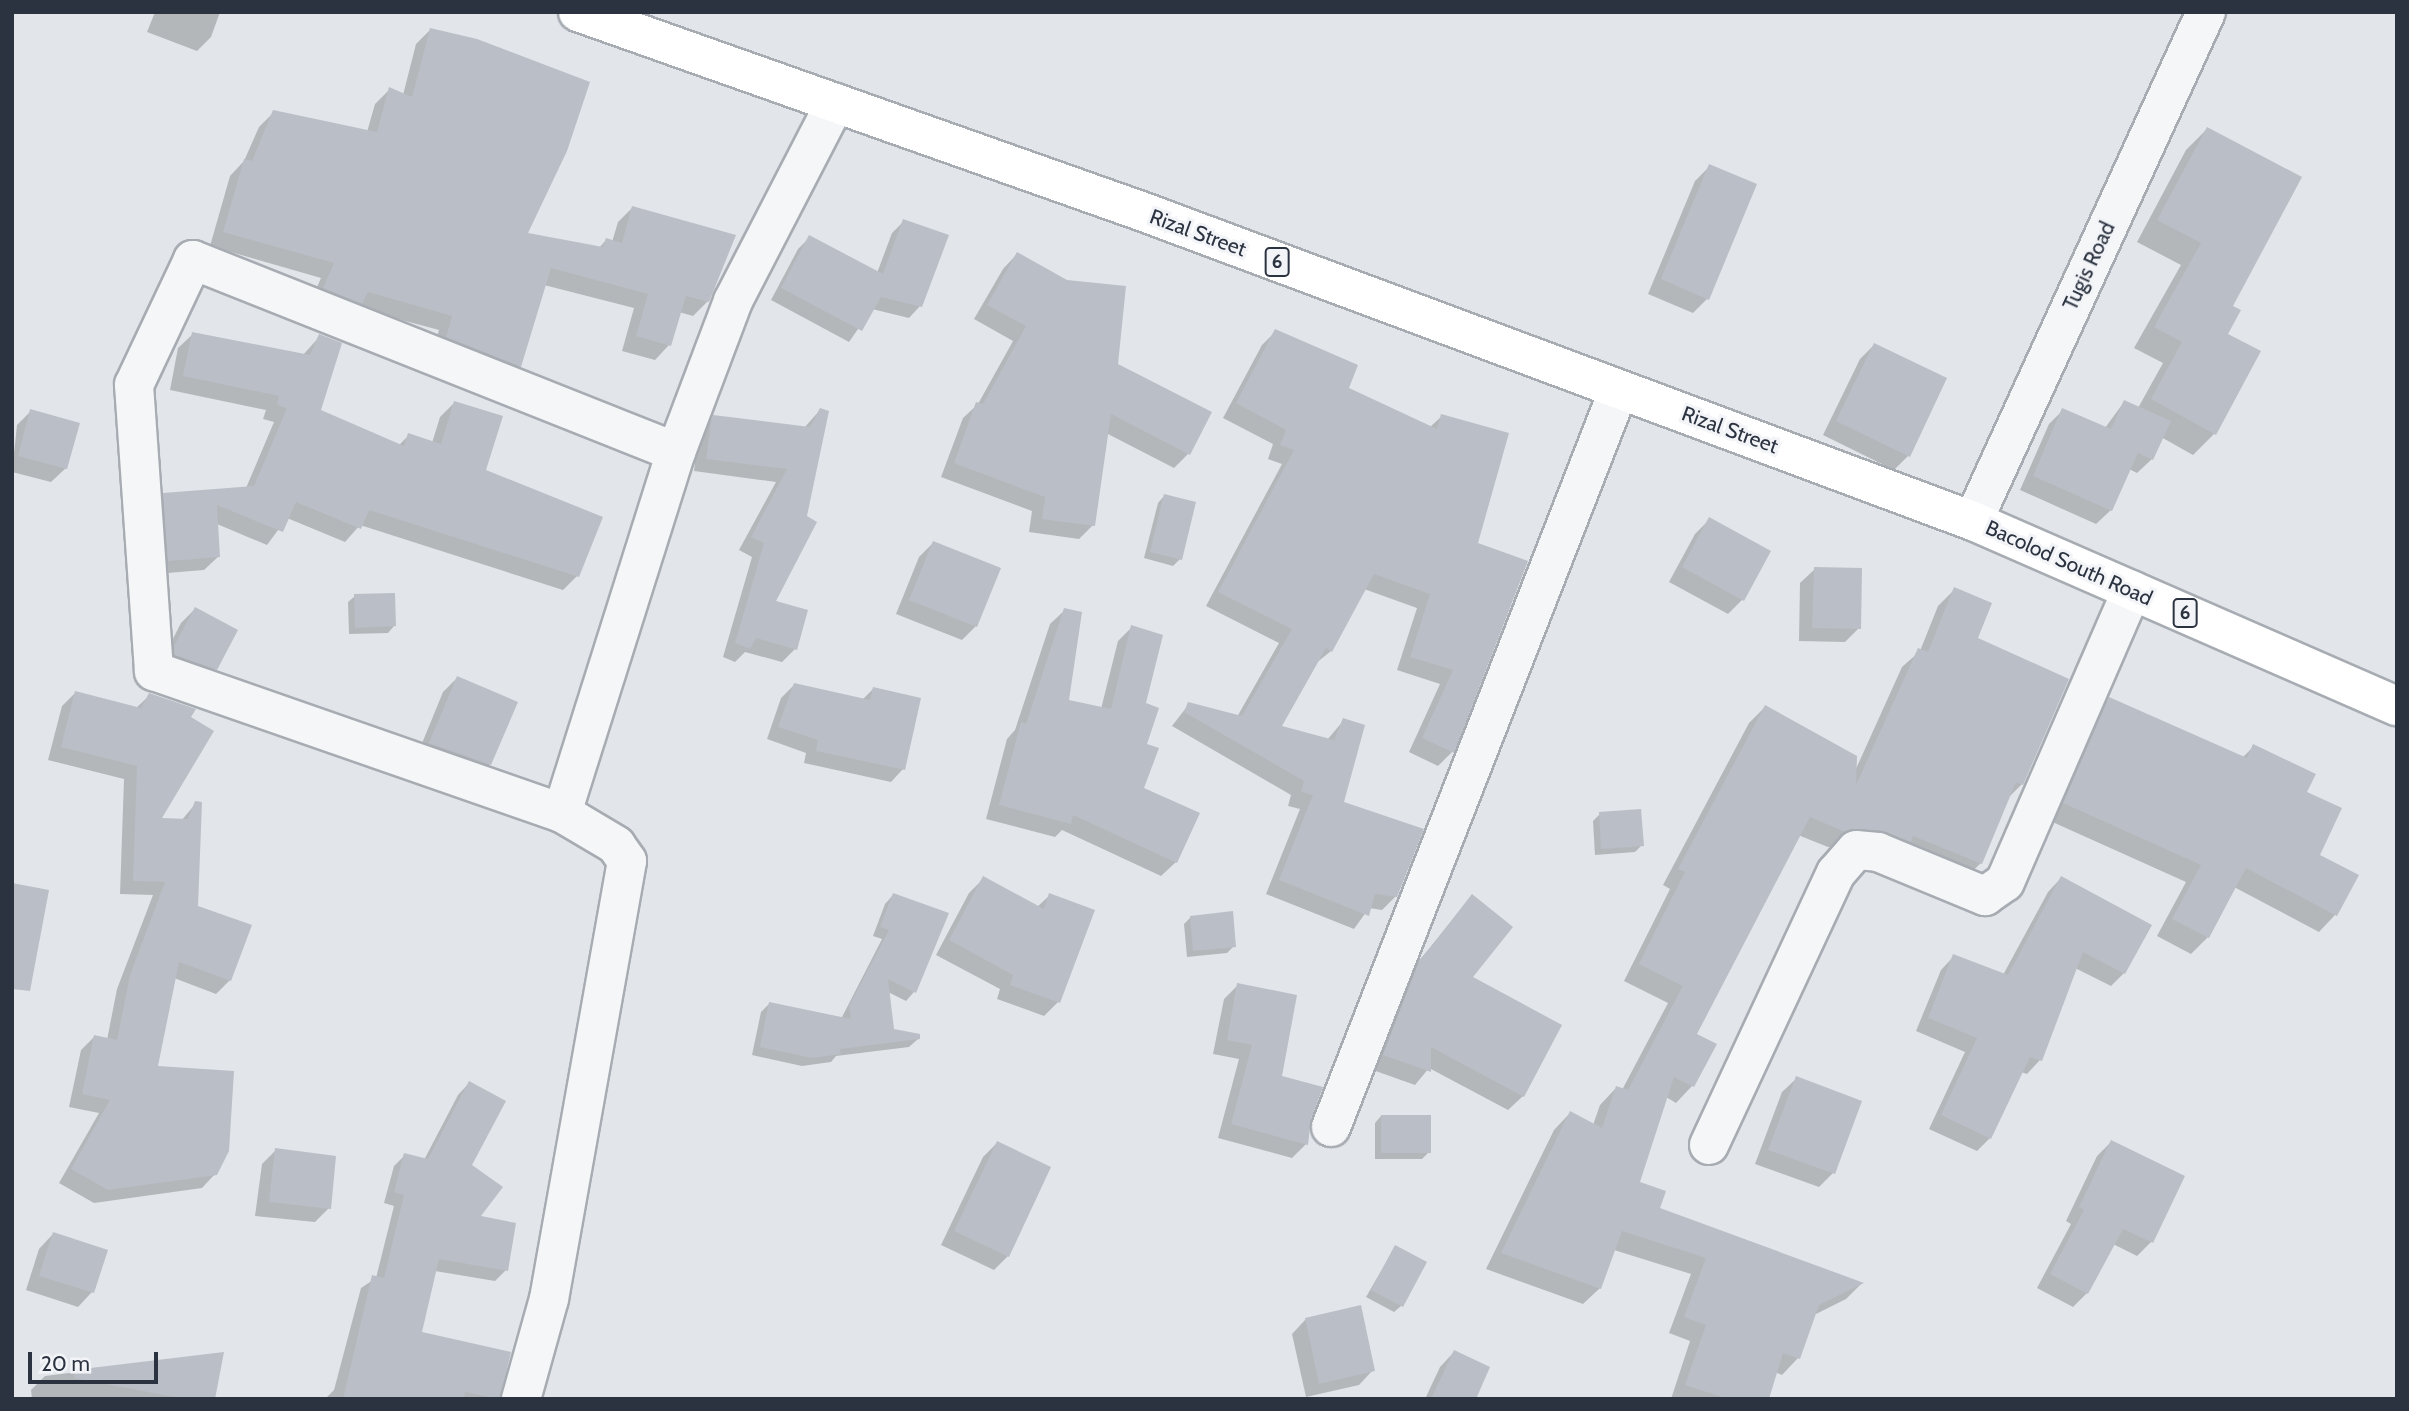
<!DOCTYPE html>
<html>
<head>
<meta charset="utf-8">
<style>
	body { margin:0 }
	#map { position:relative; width:2409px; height:1411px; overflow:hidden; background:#e2e5e9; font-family:Cabin,sans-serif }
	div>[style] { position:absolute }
	.shadow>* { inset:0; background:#0003 }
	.building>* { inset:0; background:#babec6 }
	.roads { filter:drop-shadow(2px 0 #a7acb3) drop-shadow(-2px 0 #a7acb3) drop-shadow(0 2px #a7acb3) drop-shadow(0 -2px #a7acb3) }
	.minor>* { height:38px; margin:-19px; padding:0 19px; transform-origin:19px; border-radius:19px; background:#f5f6f8 }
	.highway>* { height:38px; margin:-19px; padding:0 19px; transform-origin:19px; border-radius:19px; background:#fff }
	span { translate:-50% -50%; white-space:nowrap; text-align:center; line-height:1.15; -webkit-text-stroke:6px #f2f4f7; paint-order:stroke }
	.shield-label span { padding:2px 5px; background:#f2f4f7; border:2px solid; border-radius:5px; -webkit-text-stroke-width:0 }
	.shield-label { font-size:19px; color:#2b3240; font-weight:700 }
	.street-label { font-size:21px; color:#2b3240 }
	.frame { position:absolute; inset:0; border:14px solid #2b3240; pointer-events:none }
	.scale { position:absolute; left:28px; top:1352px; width:130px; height:32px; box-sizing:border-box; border:4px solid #2b3240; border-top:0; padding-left:9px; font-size:21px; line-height:24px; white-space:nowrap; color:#2b3240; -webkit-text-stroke:5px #f2f4f7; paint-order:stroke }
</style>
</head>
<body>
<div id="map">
	<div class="shadow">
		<div style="clip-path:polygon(155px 12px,220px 12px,211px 37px,197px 51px,147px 32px)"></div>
		<div style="clip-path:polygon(430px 30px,525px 234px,599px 248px,606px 240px,612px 242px,618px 222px,632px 208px,708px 301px,693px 316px,679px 312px,669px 345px,655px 360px,622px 351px,634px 308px,544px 285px,520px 366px,505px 381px,432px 352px,439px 330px,357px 308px,310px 303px,321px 278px,210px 246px,230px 176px,244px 161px,259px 127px,274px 112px,367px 132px,375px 104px,390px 89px,403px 95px,416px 44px)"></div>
		<div style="clip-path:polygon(2207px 129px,2231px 307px,2226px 334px,2258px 351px,2214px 434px,2193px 455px,2161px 437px,2152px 459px,2137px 473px,2129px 469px,2111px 510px,2096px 524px,2020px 490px,2049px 424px,2063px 410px,2105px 428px,2124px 402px,2138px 408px,2163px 363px,2134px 348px,2181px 265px,2137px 242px,2186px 150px)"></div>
		<div style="clip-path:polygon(1710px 166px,1707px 299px,1693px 313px,1648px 294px,1695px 181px)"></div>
		<div style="clip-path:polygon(904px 221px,920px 306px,909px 318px,872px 309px,849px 342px,771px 300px,798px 249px,810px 237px,877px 273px,892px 233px)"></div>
		<div style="clip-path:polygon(1017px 254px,1067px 282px,1116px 365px,1188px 454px,1174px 468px,1106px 433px,1093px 525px,1079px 539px,1029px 532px,1032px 511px,941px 477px,963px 418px,978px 404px,1013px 341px,974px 319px,1003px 269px)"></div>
		<div style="clip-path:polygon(1276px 331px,1347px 389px,1430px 427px,1442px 416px,1476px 544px,1452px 752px,1438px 766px,1409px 752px,1440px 684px,1397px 670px,1417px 608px,1364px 589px,1331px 651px,1315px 664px,1279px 727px,1327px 740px,1344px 720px,1342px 803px,1396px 896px,1382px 910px,1369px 908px,1354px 929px,1266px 894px,1300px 809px,1288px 806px,1291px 795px,1172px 726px,1189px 704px,1237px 717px,1279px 643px,1206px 606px,1282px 464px,1268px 459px,1273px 444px,1223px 418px,1262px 345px)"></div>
		<div style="clip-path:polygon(193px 334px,303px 355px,320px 336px,318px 411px,399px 445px,409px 435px,432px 443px,440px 417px,454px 403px,483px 471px,577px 576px,563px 590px,360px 525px,345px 542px,287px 518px,267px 545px,217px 524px,219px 556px,204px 570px,155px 574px,150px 509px,164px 495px,246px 488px,274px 422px,263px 419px,266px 410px,170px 390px,178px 348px)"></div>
		<div style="clip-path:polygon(1874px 345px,1945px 379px,1908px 456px,1894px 470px,1823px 435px,1860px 359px)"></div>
		<div style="clip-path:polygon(820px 410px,773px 602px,795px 649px,782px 662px,745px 652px,735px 662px,723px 657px,752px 557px,739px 550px,776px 482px,694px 471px,698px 437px,714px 416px,804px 428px)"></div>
		<div style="clip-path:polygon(31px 411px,66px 468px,51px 482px,12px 472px,17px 425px)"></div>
		<div style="clip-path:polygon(1164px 496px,1180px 559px,1173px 566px,1144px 558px,1158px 503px)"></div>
		<div style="clip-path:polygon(1709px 520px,1742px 600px,1728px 614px,1669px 582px,1695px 534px)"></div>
		<div style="clip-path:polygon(933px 543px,976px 626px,962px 640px,896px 614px,919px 557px)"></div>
		<div style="clip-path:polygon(1815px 569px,1859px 628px,1845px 642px,1799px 641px,1800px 583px)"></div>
		<div style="clip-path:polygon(1954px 590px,1976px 639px,2022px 784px,2007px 799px,1981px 863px,1964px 879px,1863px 846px,1828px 847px,1798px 835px,1694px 1034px,1714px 1045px,1692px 1086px,1676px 1103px,1666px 1097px,1638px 1183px,1658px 1209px,1861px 1284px,1846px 1299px,1814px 1315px,1798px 1358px,1782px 1375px,1775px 1372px,1767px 1399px,1671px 1399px,1690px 1341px,1669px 1333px,1691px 1274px,1614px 1250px,1600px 1288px,1583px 1304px,1486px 1269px,1554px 1130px,1570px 1113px,1593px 1125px,1600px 1105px,1616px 1088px,1622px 1090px,1668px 1003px,1624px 981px,1670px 889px,1663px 885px,1749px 723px,1765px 707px,1855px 771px,1902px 667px,1920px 651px,1938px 606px)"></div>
		<div style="clip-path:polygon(355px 596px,394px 626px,388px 633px,349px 634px,348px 602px)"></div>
		<div style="clip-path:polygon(195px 609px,215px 669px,201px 683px,161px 662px,181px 623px)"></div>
		<div style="clip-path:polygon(1065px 610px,1067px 702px,1101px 709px,1118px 641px,1132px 627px,1144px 704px,1142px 789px,1198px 814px,1176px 862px,1161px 876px,1062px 830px,1055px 837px,986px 819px,1007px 739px,1015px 730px,1050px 624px)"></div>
		<div style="clip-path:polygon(457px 678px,490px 764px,476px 778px,416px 758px,443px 692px)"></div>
		<div style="clip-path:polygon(794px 685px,862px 700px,873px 689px,903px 769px,891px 782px,804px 763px,806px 753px,767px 739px,781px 698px)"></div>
		<div style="clip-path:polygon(75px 693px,136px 708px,150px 695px,189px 718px,159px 820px,181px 821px,196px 803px,196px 907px,230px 980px,216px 994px,174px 978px,156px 1068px,215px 1174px,202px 1188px,94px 1203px,59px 1183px,99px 1113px,69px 1107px,81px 1050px,94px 1037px,107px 1040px,117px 989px,153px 895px,120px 894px,124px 779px,48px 760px,62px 706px)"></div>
		<div style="clip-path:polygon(2110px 699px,2242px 758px,2254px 746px,2305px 793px,2318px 855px,2356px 876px,2335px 915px,2319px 932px,2234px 887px,2208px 937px,2191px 954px,2157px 936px,2186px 882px,2048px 820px,2093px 716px)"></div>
		<div style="clip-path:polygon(1600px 814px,1642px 845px,1635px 852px,1595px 855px,1593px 821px)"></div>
		<div style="clip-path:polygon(2061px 878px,2124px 973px,2111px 986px,2075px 968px,2040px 1060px,2027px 1074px,2021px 1072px,1990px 1138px,1977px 1151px,1929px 1129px,1965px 1052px,1916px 1031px,1941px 970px,1954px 956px,2003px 975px,2048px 892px)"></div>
		<div style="clip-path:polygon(983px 879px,1037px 907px,1050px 895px,1058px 1002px,1044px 1016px,997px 999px,1000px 989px,936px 955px,969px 893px)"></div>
		<div style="clip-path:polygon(893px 895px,946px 914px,914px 992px,906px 1001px,888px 992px,893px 1030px,918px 1039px,909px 1047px,836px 1056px,831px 1062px,802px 1066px,752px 1055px,761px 1012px,770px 1003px,841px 1019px,882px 939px,873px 936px,885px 904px)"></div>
		<div style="clip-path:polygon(1472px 896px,1470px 978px,1523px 1096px,1508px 1110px,1429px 1068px,1415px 1085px,1370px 1069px,1405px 978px)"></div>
		<div style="clip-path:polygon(1190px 918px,1234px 946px,1227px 953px,1187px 957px,1184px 924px)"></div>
		<div style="clip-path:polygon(1238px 985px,1306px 1144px,1292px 1158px,1218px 1138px,1239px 1059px,1213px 1054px,1224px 999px)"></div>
		<div style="clip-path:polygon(1797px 1078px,1833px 1173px,1819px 1187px,1755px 1164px,1782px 1092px)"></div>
		<div style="clip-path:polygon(469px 1083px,469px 1165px,478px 1217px,506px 1270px,495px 1281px,435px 1271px,420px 1334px,498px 1398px,325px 1399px,334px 1390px,361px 1288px,376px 1278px,394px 1206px,384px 1203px,394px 1166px,405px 1155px,424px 1160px,458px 1095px)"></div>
		<div style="clip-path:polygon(1381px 1116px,1429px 1152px,1422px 1159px,1375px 1159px,1375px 1123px)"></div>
		<div style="clip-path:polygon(2111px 1142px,2183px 1177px,2151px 1242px,2137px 1256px,2113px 1244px,2087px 1293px,2073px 1307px,2037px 1288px,2071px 1224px,2066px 1221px,2097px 1156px)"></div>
		<div style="clip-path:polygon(997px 1143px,1008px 1256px,994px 1270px,941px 1245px,983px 1157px)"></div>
		<div style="clip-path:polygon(276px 1150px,329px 1208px,315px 1222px,255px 1216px,262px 1164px)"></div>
		<div style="clip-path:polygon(53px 1234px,106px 1251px,92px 1292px,78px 1307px,26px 1290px,39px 1249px)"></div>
		<div style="clip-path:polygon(1395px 1247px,1401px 1306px,1394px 1312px,1366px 1297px)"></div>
		<div style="clip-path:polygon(1306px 1319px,1373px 1370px,1359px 1385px,1306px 1397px,1292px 1334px)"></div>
		<div style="clip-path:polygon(1454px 1352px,1474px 1399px,1425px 1399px,1440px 1367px)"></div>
		<div style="clip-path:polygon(221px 1354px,213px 1399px,32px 1399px,31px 1390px,45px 1376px)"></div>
	</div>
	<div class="building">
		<div style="clip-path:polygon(430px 28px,477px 39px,590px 82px,567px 151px,528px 233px,603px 247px,606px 238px,622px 243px,632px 206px,736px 235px,709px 302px,686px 296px,671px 346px,636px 336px,648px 294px,551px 268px,521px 367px,446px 337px,452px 316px,368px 292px,362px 304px,323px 288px,334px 263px,223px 232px,244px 159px,252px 161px,273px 110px,377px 132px,389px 87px,412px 97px)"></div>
		<div style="clip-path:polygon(2207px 127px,2302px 177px,2233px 306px,2241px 310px,2228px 334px,2261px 351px,2216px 435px,2151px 399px,2182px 342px,2154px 327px,2201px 243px,2157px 220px)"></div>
		<div style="clip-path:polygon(1709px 164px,1757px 184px,1709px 300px,1661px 279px)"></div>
		<div style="clip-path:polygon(903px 219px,949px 235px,922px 307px,881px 297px,862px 331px,781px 288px,809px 235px,883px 274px)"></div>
		<div style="clip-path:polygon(1017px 252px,1067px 280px,1126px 286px,1118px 364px,1212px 412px,1190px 455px,1111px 414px,1095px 526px,1042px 519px,1045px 497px,954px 463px,976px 402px,983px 404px,1026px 326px,987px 305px)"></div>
		<div style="clip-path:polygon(1275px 329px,1358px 365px,1349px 388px,1437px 429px,1441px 414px,1509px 433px,1478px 543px,1528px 561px,1454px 753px,1422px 738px,1453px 670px,1410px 657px,1430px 594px,1374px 574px,1332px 652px,1326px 648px,1282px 726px,1334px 740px,1343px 718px,1365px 725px,1344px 802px,1424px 829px,1397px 897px,1375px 894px,1369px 916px,1279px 880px,1313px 795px,1301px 792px,1304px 781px,1184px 712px,1188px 702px,1242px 716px,1292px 629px,1218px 592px,1294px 450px,1280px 445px,1286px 430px,1236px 403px)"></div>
		<div style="clip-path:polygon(192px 332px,310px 355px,319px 334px,342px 343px,321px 410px,404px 446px,408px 433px,441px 444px,454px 401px,503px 416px,486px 470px,603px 517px,579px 577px,369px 510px,361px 529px,296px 502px,283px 532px,217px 505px,220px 557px,168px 561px,163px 493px,254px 486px,287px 408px,277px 405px,279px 396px,183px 376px)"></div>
		<div style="clip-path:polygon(1874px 343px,1947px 378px,1910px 457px,1836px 421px)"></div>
		<div style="clip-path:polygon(2124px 400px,2171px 421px,2153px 460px,2138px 453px,2112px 511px,2033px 476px,2062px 408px,2111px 429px)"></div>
		<div style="clip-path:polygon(820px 408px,829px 411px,807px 516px,817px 522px,776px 601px,808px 610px,797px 650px,756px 638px,750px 649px,735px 643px,764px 543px,751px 537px,787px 469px,706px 459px,711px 422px,713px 415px,810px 427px)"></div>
		<div style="clip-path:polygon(30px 409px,80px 423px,67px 469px,18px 456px)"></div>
		<div style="clip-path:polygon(1164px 494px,1196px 502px,1182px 560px,1150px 552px)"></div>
		<div style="clip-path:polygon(1709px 517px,1771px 551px,1744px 601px,1682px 567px)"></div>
		<div style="clip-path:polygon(933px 541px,1001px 568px,977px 627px,909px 600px)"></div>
		<div style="clip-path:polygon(1814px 567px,1862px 568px,1861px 629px,1812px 628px)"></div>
		<div style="clip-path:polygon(1954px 587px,1992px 603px,1978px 638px,2069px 679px,2023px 785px,2016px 782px,1982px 864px,1913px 836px,1911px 842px,1880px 830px,1845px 832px,1810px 817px,1697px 1034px,1717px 1044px,1694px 1087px,1674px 1077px,1640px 1182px,1666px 1191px,1660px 1208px,1864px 1283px,1819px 1305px,1800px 1359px,1783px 1353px,1769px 1399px,1728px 1399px,1685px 1385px,1706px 1325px,1684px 1317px,1706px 1258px,1622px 1231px,1601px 1289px,1501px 1253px,1570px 1111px,1602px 1128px,1616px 1086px,1628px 1090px,1683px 986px,1639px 964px,1685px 872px,1678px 869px,1765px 705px,1857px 756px,1856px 785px,1918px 648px,1928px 652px)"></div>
		<div style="clip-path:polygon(395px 593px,396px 626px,355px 628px,354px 594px)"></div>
		<div style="clip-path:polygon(195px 607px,238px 630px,217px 670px,175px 655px,174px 646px)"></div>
		<div style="clip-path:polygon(1064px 608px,1082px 612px,1069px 700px,1111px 709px,1131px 625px,1163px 635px,1146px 703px,1159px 708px,1147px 744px,1159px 748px,1144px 788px,1200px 813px,1177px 863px,1073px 815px,1071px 824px,999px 805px,1021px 722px,1026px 724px)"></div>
		<div style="clip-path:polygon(457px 676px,518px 702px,491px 765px,429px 743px)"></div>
		<div style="clip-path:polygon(794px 683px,870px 700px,873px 687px,921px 698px,905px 770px,816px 751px,818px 740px,778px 727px)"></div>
		<div style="clip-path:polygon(75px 691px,141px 708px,149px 693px,196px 709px,191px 717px,214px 731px,162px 818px,188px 819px,195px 801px,202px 802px,198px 906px,252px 925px,231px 981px,179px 962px,158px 1066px,234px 1071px,229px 1151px,217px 1175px,108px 1190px,71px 1169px,110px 1100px,82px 1094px,94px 1035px,117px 1040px,130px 975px,165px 882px,133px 881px,137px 766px,61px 747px)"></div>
		<div style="clip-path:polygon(2109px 697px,2247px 758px,2253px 744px,2316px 774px,2307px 792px,2342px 808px,2320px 855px,2359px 875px,2337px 916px,2246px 868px,2209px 938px,2172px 919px,2201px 865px,2063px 803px)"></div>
		<div style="clip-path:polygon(1641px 809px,1644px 846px,1601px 849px,1599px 812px)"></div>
		<div style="clip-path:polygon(983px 876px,1044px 909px,1049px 893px,1095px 910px,1060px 1003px,1010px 985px,1013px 975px,949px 940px)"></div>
		<div style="clip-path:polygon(2061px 876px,2152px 925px,2125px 974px,2083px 952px,2042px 1061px,2030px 1057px,1991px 1139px,1941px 1115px,1977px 1038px,1928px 1018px,1953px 954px,2008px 975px)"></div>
		<div style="clip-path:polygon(12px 883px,49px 890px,30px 991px,12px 989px)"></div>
		<div style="clip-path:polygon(893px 893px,949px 913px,916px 993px,888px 979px,894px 1029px,920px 1034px,920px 1039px,840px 1049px,841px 1054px,812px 1058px,760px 1047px,769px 1002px,851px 1019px,849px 1006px,889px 930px,880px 927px)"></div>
		<div style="clip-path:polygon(1472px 894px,1513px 927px,1473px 977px,1562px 1025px,1524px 1097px,1431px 1047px,1431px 1072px,1383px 1055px,1419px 962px)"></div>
		<div style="clip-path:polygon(1233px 911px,1236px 947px,1193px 951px,1190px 916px)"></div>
		<div style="clip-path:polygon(1237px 983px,1297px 995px,1282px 1076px,1323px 1087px,1311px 1119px,1308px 1145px,1231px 1124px,1252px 1045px,1227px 1040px)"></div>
		<div style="clip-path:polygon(1796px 1076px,1862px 1101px,1835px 1174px,1768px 1150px)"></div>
		<div style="clip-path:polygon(469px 1081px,506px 1101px,472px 1165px,503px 1187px,481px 1216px,516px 1223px,508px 1271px,439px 1259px,422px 1332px,511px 1352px,500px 1399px,465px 1392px,464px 1399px,343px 1399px,372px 1275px,384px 1278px,396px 1228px,404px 1195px,394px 1192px,404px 1153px,428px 1159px)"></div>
		<div style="clip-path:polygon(1381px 1115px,1431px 1115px,1431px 1153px,1381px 1153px)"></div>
		<div style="clip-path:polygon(2111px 1140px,2185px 1176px,2153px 1243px,2123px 1229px,2088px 1294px,2050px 1274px,2084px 1210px,2079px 1207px)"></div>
		<div style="clip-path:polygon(997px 1141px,1051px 1167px,1009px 1257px,954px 1231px)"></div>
		<div style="clip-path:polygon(275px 1148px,336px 1156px,331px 1209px,269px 1202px)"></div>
		<div style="clip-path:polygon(53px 1232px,108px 1250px,94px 1293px,39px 1276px)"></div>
		<div style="clip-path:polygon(1395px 1245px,1427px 1262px,1403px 1307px,1371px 1290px)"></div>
		<div style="clip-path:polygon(1361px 1305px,1375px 1371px,1319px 1384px,1305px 1318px)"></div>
		<div style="clip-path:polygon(1454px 1350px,1490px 1367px,1476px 1399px,1431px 1399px)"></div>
		<div style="clip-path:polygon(224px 1352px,215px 1399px,185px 1399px,74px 1378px,74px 1370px)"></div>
	</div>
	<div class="roads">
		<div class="minor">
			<div style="left:676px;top:452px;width:520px;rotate:-158.32deg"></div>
			<div style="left:193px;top:260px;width:138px;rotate:115.3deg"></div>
			<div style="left:134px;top:385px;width:287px;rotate:86deg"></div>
			<div style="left:154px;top:671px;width:432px;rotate:19.2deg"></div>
			<div style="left:562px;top:813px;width:379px;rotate:-72.5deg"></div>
			<div style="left:676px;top:452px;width:161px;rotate:-69.3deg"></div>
			<div style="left:733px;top:301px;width:223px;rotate:-62.7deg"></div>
			<div style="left:1973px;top:521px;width:560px;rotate:-65.4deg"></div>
			<div style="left:1331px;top:1127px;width:792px;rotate:-68.68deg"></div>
			<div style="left:1709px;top:1145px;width:300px;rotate:-65deg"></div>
			<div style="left:1836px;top:873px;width:30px;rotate:-49deg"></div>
			<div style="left:1856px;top:850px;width:22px;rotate:5deg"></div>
			<div style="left:1878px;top:852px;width:116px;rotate:22.4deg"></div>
			<div style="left:1985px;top:896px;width:24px;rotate:-35deg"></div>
			<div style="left:2005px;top:882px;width:318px;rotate:-66.5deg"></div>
			<div style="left:521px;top:1399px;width:104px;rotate:-74.4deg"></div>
			<div style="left:549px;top:1299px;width:445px;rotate:-79.9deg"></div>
			<div style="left:627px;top:861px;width:19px;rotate:-125deg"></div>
			<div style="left:616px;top:845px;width:63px;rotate:-149.3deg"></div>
		</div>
		<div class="highway">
			<div style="left:578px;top:12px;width:597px;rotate:19.47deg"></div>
			<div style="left:1141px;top:211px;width:888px;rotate:20.44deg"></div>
			<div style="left:1973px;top:521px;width:463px;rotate:23.6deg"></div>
		</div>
	</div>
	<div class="shield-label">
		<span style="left:1277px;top:262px">6</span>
		<span style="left:2185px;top:613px">6</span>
	</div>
	<div class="street-label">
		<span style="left:1198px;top:233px;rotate:20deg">Rizal Street</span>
		<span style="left:2089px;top:266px;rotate:-65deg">Tugis Road</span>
		<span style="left:1730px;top:430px;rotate:20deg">Rizal Street</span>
		<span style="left:2069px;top:563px;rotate:24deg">Bacolod South Road</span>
	</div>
	<div class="frame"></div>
	<div class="scale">20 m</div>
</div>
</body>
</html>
